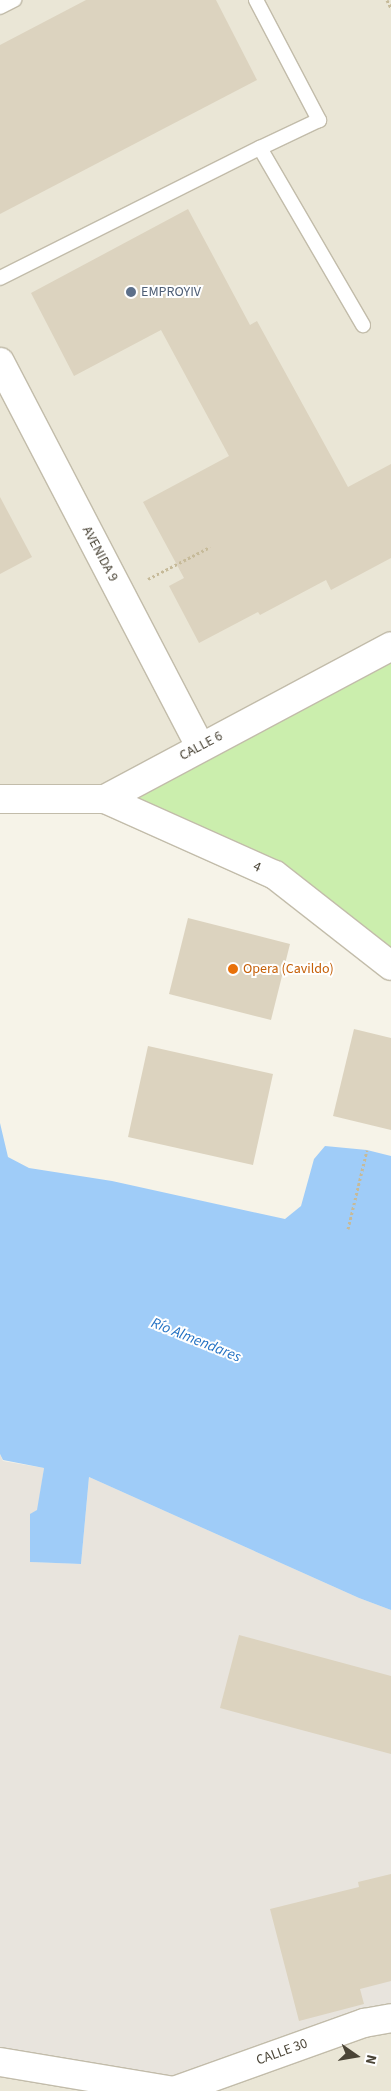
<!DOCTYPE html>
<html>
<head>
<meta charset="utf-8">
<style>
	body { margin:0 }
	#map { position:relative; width:391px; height:2091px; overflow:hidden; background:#f6f3e8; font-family:"Source Sans 3",sans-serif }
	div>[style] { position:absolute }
	.residential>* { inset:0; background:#eae6d6 }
	.industrial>* { inset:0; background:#e8e4dd }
	.green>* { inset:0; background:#cbeead }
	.water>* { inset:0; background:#9fccf8 }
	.building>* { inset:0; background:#dcd3bf }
	.path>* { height:3px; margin-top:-1.5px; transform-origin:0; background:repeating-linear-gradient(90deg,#c6ba99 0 2.5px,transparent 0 5px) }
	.roads { filter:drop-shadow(1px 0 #c2bcaa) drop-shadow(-1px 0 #c2bcaa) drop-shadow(0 1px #c2bcaa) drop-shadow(0 -1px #c2bcaa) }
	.service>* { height:14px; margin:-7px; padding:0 7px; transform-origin:7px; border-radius:7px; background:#fff }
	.minor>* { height:28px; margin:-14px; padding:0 14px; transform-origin:14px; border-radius:14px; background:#fff }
	.tertiary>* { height:28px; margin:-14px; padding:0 14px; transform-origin:14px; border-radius:14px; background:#fff }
	.dots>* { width:14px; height:14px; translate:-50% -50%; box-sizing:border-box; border:2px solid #fff; border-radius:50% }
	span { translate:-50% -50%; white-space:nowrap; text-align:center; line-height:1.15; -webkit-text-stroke:4px #fff; paint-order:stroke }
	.service-label { font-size:14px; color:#4e5e75 }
	.left { translate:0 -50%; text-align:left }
	.street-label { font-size:14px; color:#4a4436 }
	.food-label { font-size:14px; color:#c56008 }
	.water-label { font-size:15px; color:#2271c3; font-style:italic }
	.north { position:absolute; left:331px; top:2031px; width:50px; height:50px; -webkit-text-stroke:4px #fff; paint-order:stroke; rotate:103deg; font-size:14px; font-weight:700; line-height:20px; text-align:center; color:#4a4436 }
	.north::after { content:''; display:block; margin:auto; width:18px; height:22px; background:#4a4436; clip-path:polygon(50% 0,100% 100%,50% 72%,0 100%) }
</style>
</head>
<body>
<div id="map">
	<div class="residential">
		<div style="clip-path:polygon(0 0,391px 0,391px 646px,105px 799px,0 799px)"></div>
		<div style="clip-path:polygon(391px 2018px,391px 2091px,174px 2091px)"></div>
		<div style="clip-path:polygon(0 2062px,173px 2091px,0 2091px)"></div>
	</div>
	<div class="industrial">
		<div style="clip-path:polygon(0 1454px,3px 1461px,44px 1468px,30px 1562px,81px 1564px,89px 1477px,359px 1598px,391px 1610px,391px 2018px,174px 2091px,0 2062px)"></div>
	</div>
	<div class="green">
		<div style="clip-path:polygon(391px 646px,391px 966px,275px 875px,105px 799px)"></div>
	</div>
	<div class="water">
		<div style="clip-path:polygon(0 1123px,8px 1157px,29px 1168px,112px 1181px,285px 1219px,301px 1206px,314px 1159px,325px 1146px,367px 1150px,391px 1156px,391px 1610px,359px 1598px,89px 1477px,81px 1564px,30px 1562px,30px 1514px,37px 1510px,44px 1468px,3px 1460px,0 1454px)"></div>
	</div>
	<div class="building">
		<div style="clip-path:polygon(86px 0,216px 0,257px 80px,0 214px,0 45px)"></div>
		<div style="clip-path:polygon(188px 209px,250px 325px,257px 321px,348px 487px,391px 464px,391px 558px,331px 590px,326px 580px,260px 615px,258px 612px,199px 643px,169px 586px,184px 578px,143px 502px,229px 456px,161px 330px,74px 376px,31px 293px)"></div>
		<div style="clip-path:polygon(0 497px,32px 557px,0 574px)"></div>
		<div style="clip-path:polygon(188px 918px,290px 944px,271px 1020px,169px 994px)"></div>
		<div style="clip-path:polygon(354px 1029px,391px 1038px,391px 1130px,333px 1116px)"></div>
		<div style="clip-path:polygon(148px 1046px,273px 1074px,253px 1165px,128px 1137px)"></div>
		<div style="clip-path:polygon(239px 1635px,391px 1676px,391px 1754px,220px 1708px)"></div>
		<div style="clip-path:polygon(391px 1874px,391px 1981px,360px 1989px,364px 2004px,299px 2021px,270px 1909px,359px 1887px,358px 1882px)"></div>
	</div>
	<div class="path">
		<div style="left:387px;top:0;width:9px;rotate:63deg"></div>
		<div style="left:148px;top:579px;width:70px;rotate:-27.3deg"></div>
		<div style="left:348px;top:1229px;width:81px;rotate:-76.5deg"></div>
	</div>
	<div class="roads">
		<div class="service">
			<div style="left:256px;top:0;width:136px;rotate:62.3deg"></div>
			<div style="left:319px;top:120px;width:65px;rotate:154.6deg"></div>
			<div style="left:260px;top:148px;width:205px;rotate:59.8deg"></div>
			<div style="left:0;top:7px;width:16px;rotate:-27deg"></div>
			<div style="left:0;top:278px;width:291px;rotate:-26.6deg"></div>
		</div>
		<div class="minor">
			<div style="left:0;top:362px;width:434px;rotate:62.5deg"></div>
			<div style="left:105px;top:799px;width:324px;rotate:-28.1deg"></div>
			<div style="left:0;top:2062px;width:175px;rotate:9.5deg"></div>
			<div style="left:174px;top:2091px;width:202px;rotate:-19.7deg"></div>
			<div style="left:364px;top:2023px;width:27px;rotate:-10deg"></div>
		</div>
		<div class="tertiary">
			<div style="left:0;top:799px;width:105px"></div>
			<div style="left:105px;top:799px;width:186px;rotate:24.1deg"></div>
			<div style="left:275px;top:875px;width:147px;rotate:38.1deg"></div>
		</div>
	</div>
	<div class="dots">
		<div style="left:131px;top:292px;background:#5c6f8a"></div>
		<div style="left:233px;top:969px;background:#e8710a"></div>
	</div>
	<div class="service-label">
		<span class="left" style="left:141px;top:292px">EMPROYIV</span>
	</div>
	<div class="street-label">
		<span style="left:100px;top:554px;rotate:62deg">AVENIDA 9</span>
		<span style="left:201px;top:746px;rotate:-28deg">CALLE 6</span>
		<span style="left:257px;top:867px;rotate:24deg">4</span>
		<span style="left:282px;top:2052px;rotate:-20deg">CALLE 30</span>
	</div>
	<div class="food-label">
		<span class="left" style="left:243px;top:969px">Opera (Cavildo)</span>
	</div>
	<div class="water-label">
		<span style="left:196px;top:1340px;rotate:22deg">Río Almendares</span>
	</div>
	<div class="north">N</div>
</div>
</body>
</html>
